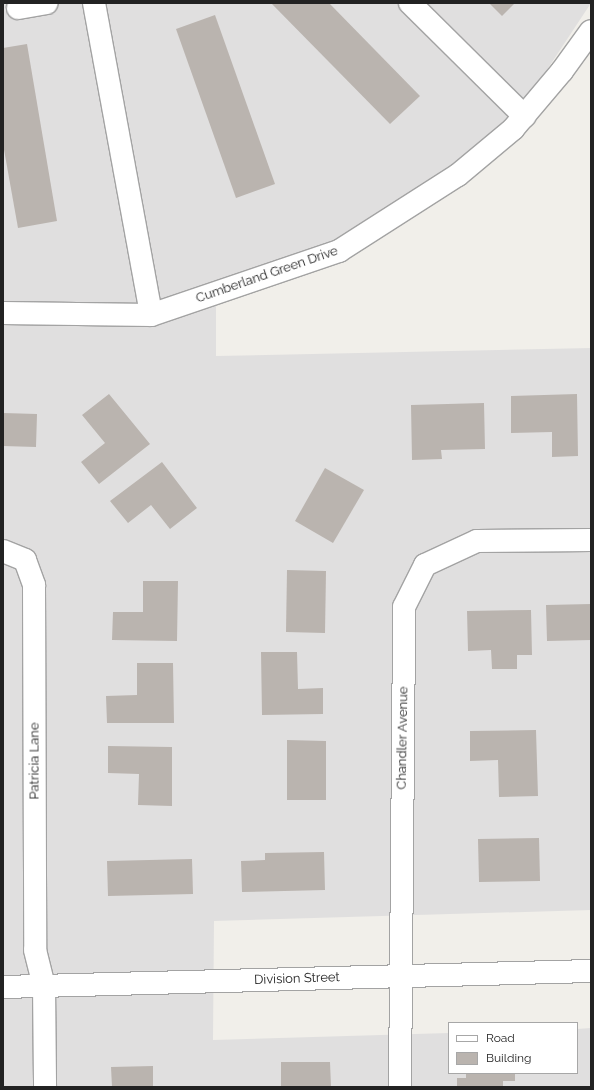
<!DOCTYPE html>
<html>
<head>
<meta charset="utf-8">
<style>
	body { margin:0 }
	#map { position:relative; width:594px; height:1090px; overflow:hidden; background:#f1efea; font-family:Raleway,sans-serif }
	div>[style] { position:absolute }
	.residential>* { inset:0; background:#e0dfdf }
	.building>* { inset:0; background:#bab4af }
	.roads { filter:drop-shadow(1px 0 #a3a3a3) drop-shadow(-1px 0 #a3a3a3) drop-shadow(0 1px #a3a3a3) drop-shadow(0 -1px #a3a3a3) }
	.street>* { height:22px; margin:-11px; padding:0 11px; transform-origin:11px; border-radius:11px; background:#fff }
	span { translate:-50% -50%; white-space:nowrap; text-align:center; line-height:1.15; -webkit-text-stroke:4px #fff; paint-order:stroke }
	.street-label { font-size:13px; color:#222 }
	.frame { position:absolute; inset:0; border:4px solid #222; pointer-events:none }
	.legend { position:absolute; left:448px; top:1022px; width:130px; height:52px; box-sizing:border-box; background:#fff; border:1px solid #a7a7a7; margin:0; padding:5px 7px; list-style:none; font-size:12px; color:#222 }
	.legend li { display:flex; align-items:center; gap:8px; height:20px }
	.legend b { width:20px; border:1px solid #a7a7a7 }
</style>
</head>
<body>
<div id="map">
	<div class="residential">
		<div style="clip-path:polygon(3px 3px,591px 3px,525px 103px,443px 175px,327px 244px,216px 281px,216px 356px,591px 348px,591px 910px,214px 921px,213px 1040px,449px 1033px,449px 1073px,577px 1073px,577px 1029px,591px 1028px,591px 1087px,3px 1087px)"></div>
	</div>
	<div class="building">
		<div style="clip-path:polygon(271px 3px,329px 3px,420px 96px,390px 124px)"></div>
		<div style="clip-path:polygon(489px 3px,515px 3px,502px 16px)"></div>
		<div style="clip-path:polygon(215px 15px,275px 184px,236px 198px,176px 29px)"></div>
		<div style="clip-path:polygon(27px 44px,57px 221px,18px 228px,3px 144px,3px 48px)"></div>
		<div style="clip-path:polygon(109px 394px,150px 444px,99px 484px,81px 462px,105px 443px,82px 415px)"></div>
		<div style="clip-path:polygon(577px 394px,578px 456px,552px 457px,552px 432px,511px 433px,511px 396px)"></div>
		<div style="clip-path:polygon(484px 403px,485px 449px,441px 450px,442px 459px,412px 460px,411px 405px)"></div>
		<div style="clip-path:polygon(3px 413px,37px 414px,36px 447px,3px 446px)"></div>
		<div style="clip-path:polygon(162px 462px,197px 508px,170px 529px,151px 505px,128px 523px,110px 501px)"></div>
		<div style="clip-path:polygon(325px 468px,364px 490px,333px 543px,295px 521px)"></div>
		<div style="clip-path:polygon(287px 570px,326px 571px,325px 633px,286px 632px)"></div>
		<div style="clip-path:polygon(143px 581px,178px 581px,177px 641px,112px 640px,113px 612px,143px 612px)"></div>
		<div style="clip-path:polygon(591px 604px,591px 640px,547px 641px,546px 605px)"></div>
		<div style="clip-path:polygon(531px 610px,532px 655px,517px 655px,517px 669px,492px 669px,491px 650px,468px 651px,467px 611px)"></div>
		<div style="clip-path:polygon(261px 652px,297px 652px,298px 689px,323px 688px,323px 714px,262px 715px)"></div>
		<div style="clip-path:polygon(137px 663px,173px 663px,174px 723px,107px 723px,106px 696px,137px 695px)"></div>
		<div style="clip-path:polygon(536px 730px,538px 796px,499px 797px,498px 760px,470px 761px,470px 731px)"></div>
		<div style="clip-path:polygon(287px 740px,326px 741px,326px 800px,287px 800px)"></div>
		<div style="clip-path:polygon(108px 746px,172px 747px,172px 806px,138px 805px,139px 774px,108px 773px)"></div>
		<div style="clip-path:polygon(539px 838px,540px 881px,479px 882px,478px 839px)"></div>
		<div style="clip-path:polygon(324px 852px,325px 890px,242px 892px,241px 861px,265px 860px,265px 853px)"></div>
		<div style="clip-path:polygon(192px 859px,193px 894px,108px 896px,107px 861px)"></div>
		<div style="clip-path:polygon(281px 1062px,330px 1062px,331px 1087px,281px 1087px)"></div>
		<div style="clip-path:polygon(153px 1066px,153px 1087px,112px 1087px,111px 1067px)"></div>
		<div style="clip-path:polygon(466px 1073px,515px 1073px,515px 1081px,503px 1081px,503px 1087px,457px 1087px,457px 1078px,466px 1078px)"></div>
	</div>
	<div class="roads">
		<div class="street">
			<div style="left:94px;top:3px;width:317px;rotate:79.6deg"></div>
			<div style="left:410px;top:3px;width:161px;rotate:44.7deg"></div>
			<div style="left:18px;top:8px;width:29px;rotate:-10deg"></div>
			<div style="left:3px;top:313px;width:148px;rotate:0.8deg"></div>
			<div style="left:151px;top:315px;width:199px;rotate:-18.8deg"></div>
			<div style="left:339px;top:251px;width:141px;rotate:-32.6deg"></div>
			<div style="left:458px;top:175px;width:72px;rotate:-39.9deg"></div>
			<div style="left:513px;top:129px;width:76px;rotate:-49.8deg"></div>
			<div style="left:562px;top:71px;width:49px;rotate:-54.1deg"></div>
			<div style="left:3px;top:551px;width:24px;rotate:22deg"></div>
			<div style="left:25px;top:560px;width:27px;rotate:70deg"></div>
			<div style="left:34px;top:585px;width:365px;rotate:89.8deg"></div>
			<div style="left:35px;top:950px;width:37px;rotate:76deg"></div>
			<div style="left:44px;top:986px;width:101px;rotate:89.4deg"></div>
			<div style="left:3px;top:987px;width:588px;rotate:-1.56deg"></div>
			<div style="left:400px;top:1087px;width:480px;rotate:-89.5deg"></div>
			<div style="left:404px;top:607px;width:47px;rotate:-63.4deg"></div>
			<div style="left:425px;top:565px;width:57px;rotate:-24.8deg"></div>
			<div style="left:477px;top:541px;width:114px;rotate:-0.5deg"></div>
		</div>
	</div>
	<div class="street-label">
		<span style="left:267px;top:275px;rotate:-19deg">Cumberland Green Drive</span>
		<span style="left:403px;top:738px;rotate:-89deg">Chandler Avenue</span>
		<span style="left:35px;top:761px;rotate:-90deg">Patricia Lane</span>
		<span style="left:297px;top:979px;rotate:-2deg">Division Street</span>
	</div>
	<div class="frame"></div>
	<ul class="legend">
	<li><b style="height:5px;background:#fff"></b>Road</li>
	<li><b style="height:11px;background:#bab4af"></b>Building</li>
	</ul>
</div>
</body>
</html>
